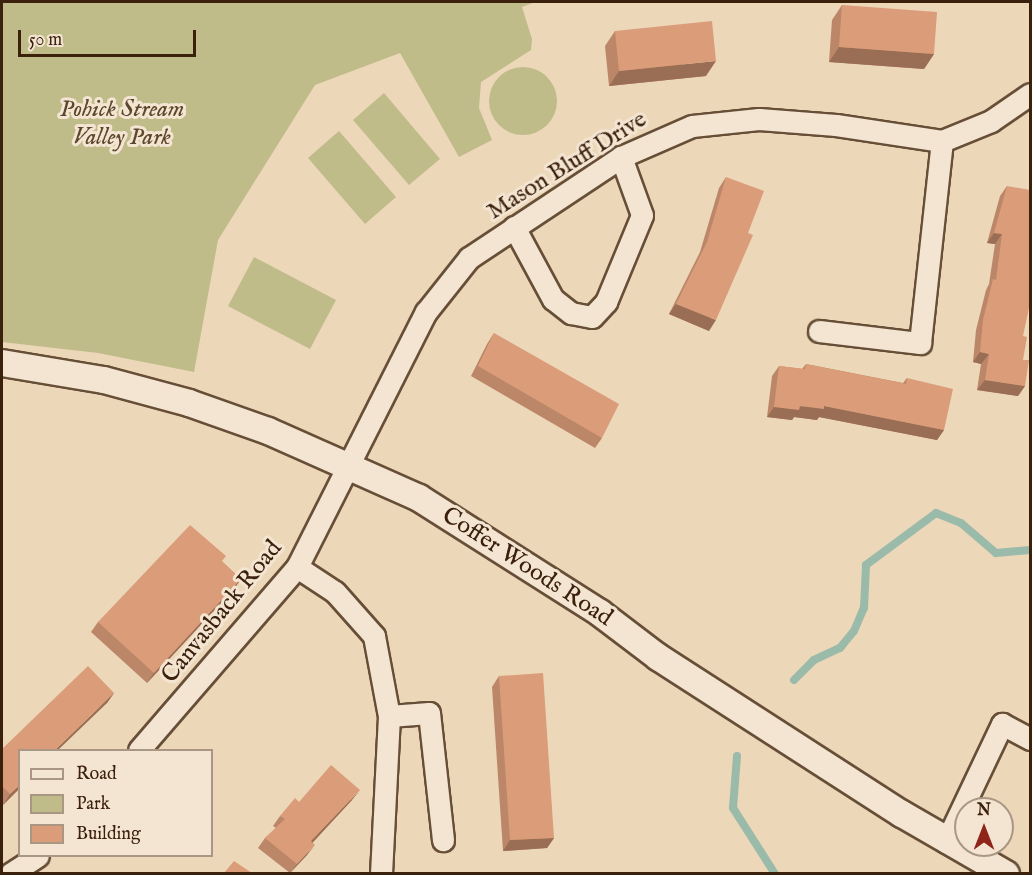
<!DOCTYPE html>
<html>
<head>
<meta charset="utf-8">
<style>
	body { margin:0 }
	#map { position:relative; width:1032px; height:875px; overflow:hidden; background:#ecd7b9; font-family:"IM FELL English",serif }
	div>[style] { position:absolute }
	.green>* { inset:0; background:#c0bc8a }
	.round { border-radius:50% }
	.stream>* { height:8px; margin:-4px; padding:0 4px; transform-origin:4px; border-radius:4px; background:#9abaaa }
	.roads { filter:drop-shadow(2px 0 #674e37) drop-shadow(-2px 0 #674e37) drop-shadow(0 2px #674e37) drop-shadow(0 -2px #674e37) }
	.minor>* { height:21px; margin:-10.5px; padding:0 10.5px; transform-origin:10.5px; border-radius:10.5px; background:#f3e5d2 }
	.tertiary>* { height:26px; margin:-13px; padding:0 13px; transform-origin:13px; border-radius:13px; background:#f3e5d2 }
	.wall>* { inset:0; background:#bc8768 }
	.shaded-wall>* { inset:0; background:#996e55 }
	.building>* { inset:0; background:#db9d79 }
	span { translate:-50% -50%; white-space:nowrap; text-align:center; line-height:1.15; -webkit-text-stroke:6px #f3e5d2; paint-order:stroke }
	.park-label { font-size:24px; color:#5c472c; font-style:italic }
	.street-label { font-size:24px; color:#3b200c }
	.frame { position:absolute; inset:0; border:3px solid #3b200c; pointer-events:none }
	.legend { position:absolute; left:18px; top:749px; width:195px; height:108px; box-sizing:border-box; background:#f3e5d2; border:2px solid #a99683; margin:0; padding:8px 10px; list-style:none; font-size:18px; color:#3b200c }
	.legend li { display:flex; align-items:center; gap:12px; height:30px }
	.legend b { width:30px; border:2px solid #a99683 }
	.north { position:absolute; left:954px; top:797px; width:60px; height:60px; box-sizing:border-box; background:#f3e5d2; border:2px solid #a99683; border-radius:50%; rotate:0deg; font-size:16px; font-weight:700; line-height:24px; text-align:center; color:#3b200c }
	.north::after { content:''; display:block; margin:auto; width:21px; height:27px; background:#8f2418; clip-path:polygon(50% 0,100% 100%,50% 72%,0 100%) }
	.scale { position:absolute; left:18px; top:30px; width:178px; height:27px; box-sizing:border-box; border:3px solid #3b200c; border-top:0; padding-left:8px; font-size:18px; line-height:21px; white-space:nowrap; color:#3b200c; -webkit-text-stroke:4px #f3e5d2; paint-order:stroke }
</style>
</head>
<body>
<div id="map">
	<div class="green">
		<div style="clip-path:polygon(2px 2px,535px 2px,522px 7px,532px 39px,531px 50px,481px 82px,479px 108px,492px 140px,459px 157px,400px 53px,315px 85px,218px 240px,194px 372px,98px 353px,2px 342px)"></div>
		<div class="round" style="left:489px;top:67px;width:68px;height:68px"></div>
		<div style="clip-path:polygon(384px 93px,440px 159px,409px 185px,353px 120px)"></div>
		<div style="clip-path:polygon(339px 131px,396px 197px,365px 224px,308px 158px)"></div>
		<div style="clip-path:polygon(254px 257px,336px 300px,310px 349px,228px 306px)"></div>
	</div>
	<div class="stream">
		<div style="left:794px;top:680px;width:28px;rotate:-45deg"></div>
		<div style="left:814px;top:660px;width:29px;rotate:-25deg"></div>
		<div style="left:840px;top:648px;width:22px;rotate:-51deg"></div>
		<div style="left:854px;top:631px;width:25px;rotate:-67deg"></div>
		<div style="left:864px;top:608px;width:43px;rotate:-87.3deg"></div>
		<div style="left:866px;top:565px;width:87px;rotate:-36.6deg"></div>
		<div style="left:936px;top:513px;width:27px;rotate:22deg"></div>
		<div style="left:961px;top:523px;width:46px;rotate:40.6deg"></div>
		<div style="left:996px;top:553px;width:34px;rotate:-5deg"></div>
		<div style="left:737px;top:756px;width:52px;rotate:94.4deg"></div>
		<div style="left:733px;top:808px;width:78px;rotate:57.5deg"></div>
	</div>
	<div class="roads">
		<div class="minor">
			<div style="left:514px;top:227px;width:82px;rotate:61.6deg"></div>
			<div style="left:553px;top:299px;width:23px;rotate:38deg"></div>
			<div style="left:571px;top:313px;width:21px;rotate:11deg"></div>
			<div style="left:592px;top:317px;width:21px;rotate:-47deg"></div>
			<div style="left:606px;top:302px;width:94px;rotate:-67.5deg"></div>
			<div style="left:642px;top:215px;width:62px;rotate:-109.9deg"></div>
			<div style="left:819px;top:331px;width:102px;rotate:6.8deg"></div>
			<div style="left:920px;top:343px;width:203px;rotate:-83.8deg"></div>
			<div style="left:297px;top:567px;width:45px;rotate:33.3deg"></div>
			<div style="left:335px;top:592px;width:59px;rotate:48.4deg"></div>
			<div style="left:374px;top:636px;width:81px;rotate:79.4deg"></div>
			<div style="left:389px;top:716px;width:158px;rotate:92.9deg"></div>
			<div style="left:389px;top:716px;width:40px;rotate:-4.3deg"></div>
			<div style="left:429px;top:713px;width:128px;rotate:83.7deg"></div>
			<div style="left:139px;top:750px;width:242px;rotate:-49.2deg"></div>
			<div style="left:297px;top:567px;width:286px;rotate:-63.2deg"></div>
			<div style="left:426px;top:312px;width:69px;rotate:-51.5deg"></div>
			<div style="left:469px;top:258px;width:182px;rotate:-33.6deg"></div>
			<div style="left:621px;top:157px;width:77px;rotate:-23.6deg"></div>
			<div style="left:692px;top:126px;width:67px;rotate:-6deg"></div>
			<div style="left:759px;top:119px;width:77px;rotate:4.5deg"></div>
			<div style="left:836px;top:125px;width:107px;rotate:8.6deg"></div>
			<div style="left:942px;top:141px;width:53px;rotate:-22.2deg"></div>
			<div style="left:991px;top:121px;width:47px;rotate:-34.7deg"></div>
			<div style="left:946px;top:842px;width:131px;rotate:-64.6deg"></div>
			<div style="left:1002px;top:724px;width:32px;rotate:28deg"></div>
			<div style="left:10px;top:874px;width:33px;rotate:-33deg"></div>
		</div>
		<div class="tertiary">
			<div style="left:2px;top:363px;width:103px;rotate:9.5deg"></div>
			<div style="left:104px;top:380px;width:88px;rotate:15.1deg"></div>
			<div style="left:189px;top:403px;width:84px;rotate:19.5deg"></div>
			<div style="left:268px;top:431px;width:165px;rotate:23.9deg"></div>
			<div style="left:419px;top:498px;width:214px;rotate:32.4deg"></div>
			<div style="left:600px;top:613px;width:73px;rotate:37.2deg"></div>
			<div style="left:658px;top:657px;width:290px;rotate:32.8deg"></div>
			<div style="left:902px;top:814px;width:120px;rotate:30deg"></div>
		</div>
	</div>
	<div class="wall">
		<div style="clip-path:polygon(842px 5px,934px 54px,924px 69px,829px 62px,832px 20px)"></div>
		<div style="clip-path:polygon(615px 31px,706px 76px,609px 86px,605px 46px)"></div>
		<div style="clip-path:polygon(726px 177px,709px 331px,669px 314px,700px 252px,719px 188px)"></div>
		<div style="clip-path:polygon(1007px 186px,1023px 336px,1023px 360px,1025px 386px,1018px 396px,977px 390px,981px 364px,973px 362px,976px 330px,986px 290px,989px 284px,995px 244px,987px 243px,1000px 196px)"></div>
		<div style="clip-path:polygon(494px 333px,602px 438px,595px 448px,471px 376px,487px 344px)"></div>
		<div style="clip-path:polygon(806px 364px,903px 383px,907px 378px,944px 430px,937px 440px,819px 417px,817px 420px,794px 417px,792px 420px,767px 417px,772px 376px,779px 366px,802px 369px)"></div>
		<div style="clip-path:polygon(222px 562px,241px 579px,234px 589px,147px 683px,91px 632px,98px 622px)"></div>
		<div style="clip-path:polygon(499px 676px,554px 838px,547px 848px,503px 851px,492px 687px)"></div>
		<div style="clip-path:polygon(114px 693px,107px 703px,20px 750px,20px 788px,3px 805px,2px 803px,2px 749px)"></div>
		<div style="clip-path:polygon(352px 800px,312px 843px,307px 855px,290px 873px,258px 848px,265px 838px,276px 828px,273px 826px,280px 816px,299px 802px)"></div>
	</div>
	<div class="shaded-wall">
		<div style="clip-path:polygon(839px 47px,934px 54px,924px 69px,829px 62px)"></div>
		<div style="clip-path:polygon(716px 61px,706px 76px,609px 86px,619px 71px)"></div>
		<div style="clip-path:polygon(994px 233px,1002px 234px,995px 244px,987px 243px)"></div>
		<div style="clip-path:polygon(676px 304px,716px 320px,709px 331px,669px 314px)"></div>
		<div style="clip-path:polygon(980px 352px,989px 354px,981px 364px,973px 362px)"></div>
		<div style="clip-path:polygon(985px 380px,1025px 386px,1018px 396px,977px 390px)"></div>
		<div style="clip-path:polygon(824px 406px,944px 430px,937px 440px,819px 417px,817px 420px,794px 417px,792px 420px,767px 417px,774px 407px)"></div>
		<div style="clip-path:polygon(241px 579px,234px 589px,147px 683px,154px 673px)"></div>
		<div style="clip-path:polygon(114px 693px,107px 703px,58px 750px,55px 750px)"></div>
		<div style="clip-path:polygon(20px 785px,20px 788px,3px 805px,10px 794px)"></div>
		<div style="clip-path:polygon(360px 790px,352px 800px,304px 852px,311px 841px)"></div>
		<div style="clip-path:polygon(554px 838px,547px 848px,503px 851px,510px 840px)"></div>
		<div style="clip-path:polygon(315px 845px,307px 855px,290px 873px,297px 864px)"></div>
	</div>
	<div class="building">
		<div style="clip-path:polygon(842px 5px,937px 12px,934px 54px,839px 47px)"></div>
		<div style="clip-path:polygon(712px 21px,716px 61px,619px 71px,615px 31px)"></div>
		<div style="clip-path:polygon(726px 177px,764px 191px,748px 233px,753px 235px,716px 320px,676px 304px,707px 242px)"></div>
		<div style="clip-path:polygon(1007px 186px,1030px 190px,1030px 303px,1023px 336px,1027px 337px,1023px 360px,1029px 360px,1025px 386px,985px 380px,989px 354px,980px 352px,983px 320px,993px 279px,996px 280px,1002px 234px,994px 233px)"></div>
		<div style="clip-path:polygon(494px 333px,619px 404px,602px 438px,478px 366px)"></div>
		<div style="clip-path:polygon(806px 364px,906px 384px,907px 378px,953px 389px,944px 430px,824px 406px,824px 409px,800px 406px,799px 410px,774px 407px,779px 366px,805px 369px)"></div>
		<div style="clip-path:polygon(190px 525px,226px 556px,222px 561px,241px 579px,154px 673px,98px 622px)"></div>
		<div style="clip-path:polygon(88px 666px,114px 693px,55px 750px,20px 750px,20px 785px,10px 794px,2px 786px,2px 749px)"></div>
		<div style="clip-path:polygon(543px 673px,554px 838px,510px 840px,499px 676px)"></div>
		<div style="clip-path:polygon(331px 765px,360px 790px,311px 841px,315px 845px,297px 864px,265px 838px,285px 819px,280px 816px,295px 798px,299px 802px)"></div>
		<div style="clip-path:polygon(234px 861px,252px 873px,224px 873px)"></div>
	</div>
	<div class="park-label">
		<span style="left:122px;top:124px">Pohick Stream<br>Valley Park</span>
	</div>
	<div class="street-label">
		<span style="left:567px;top:166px;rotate:-32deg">Mason Bluff Drive</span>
		<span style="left:527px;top:567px;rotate:33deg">Coffer Woods Road</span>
		<span style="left:222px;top:612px;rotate:-51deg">Canvasback Road</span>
	</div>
	<div class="frame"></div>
	<ul class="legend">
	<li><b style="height:8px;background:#f3e5d2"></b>Road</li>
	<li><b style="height:16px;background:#c0bc8a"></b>Park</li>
	<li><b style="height:16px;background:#db9d79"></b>Building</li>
	</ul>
	<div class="north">N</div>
	<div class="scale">50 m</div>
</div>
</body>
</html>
